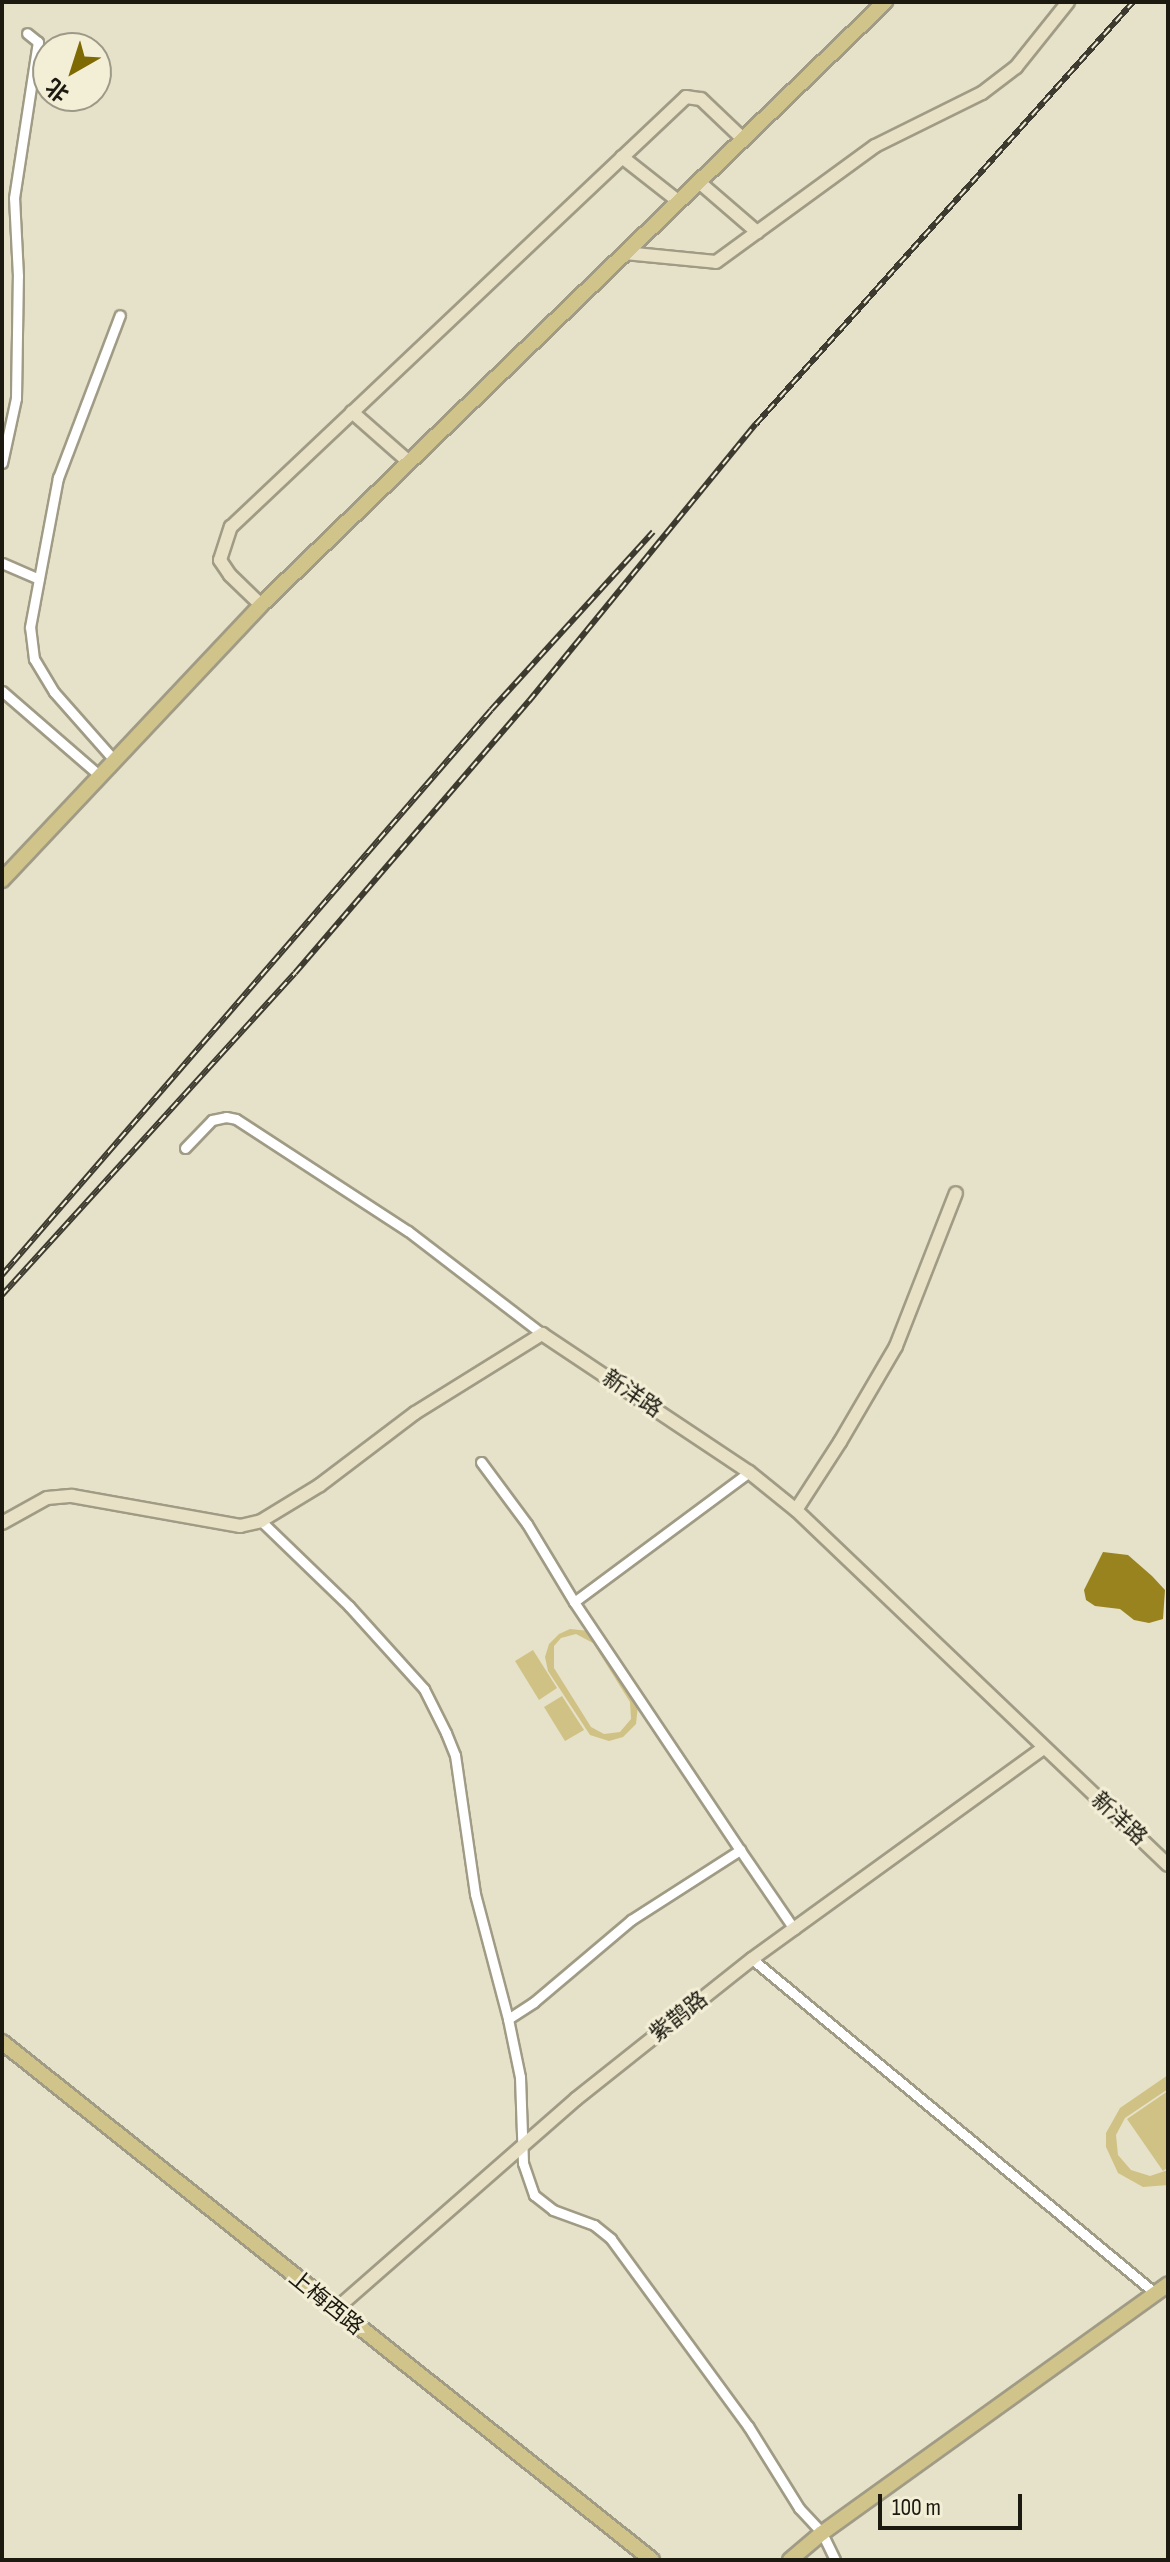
<!DOCTYPE html>
<html>
<head>
<meta charset="utf-8">
<style>
	body { margin:0 }
	#map { position:relative; width:1170px; height:2562px; overflow:hidden; background:#e6e1c9; font-family:"Sofia Sans Condensed","Noto Sans SC",sans-serif }
	div>[style] { position:absolute }
	.green>* { inset:0; background:#d0c284 }
	.water>* { inset:0; background:#99831f }
	.roads { filter:drop-shadow(2px 0 #a09b85) drop-shadow(-2px 0 #a09b85) drop-shadow(0 2px #a09b85) drop-shadow(0 -2px #a09b85) }
	.street>* { height:9px; margin:-4.5px; padding:0 4.5px; transform-origin:4.5px; border-radius:4.5px; background:#fff }
	.secondary>* { height:12px; margin:-6px; padding:0 6px; transform-origin:6px; border-radius:6px; background:#e8e1c5 }
	.primary>* { height:14px; margin:-7px; padding:0 7px; transform-origin:7px; border-radius:7px; background:#d0c48b }
	.rail>* { height:6px; margin-top:-3px; transform-origin:0; background:repeating-linear-gradient(90deg,#f3eed6 0 9px,#3d3a2f 0 18px); box-sizing:border-box; border-block:2px solid #3d3a2f }
	span { translate:-50% -50%; white-space:nowrap; text-align:center; line-height:1.15; -webkit-text-stroke:6px #f3eed6; paint-order:stroke }
	.street-label { font-size:22px; color:#1b1910 }
	.frame { position:absolute; inset:0; border:4px solid #1b1910; pointer-events:none }
	.north { position:absolute; left:32px; top:32px; width:80px; height:80px; box-sizing:border-box; background:#f3eed6; border:2px solid #9d9987; border-radius:50%; rotate:219deg; font-size:22px; font-weight:700; line-height:32px; text-align:center; color:#1b1910 }
	.north::after { content:''; display:block; margin:auto; width:28px; height:36px; background:#7e6a03; clip-path:polygon(50% 0,100% 100%,50% 72%,0 100%) }
	.scale { position:absolute; left:878px; top:2494px; width:144px; height:36px; box-sizing:border-box; border:4px solid #1b1910; border-top:0; padding-left:10px; font-size:24px; line-height:28px; white-space:nowrap; color:#1b1910; -webkit-text-stroke:6px #f3eed6; paint-order:stroke }
</style>
</head>
<body>
<div id="map">
	<div class="green">
		<div style="clip-path:polygon(evenodd,570px 1629px,589px 1631px,638px 1705px,636px 1724px,623px 1737px,609px 1741px,590px 1735px,548px 1671px,545px 1657px,549px 1644px,559px 1634px,570px 1629px,576px 1634px,593px 1643px,630px 1702px,631px 1719px,620px 1732px,604px 1734px,591px 1727px,554px 1668px,554px 1646px,561px 1638px,576px 1634px)"></div>
		<div style="clip-path:polygon(533px 1650px,557px 1688px,539px 1700px,515px 1661px)"></div>
		<div style="clip-path:polygon(562px 1696px,584px 1730px,565px 1741px,544px 1707px)"></div>
		<div style="clip-path:polygon(1168px 2075px,1168px 2089px,1125px 2118px,1116px 2135px,1118px 2155px,1131px 2170px,1150px 2176px,1168px 2170px,1168px 2185px,1143px 2187px,1118px 2173px,1106px 2147px,1106px 2133px,1120px 2108px)"></div>
		<div style="clip-path:polygon(1168px 2091px,1168px 2167px,1163px 2171px,1127px 2119px)"></div>
	</div>
	<div class="water">
		<div style="clip-path:polygon(1103px 1552px,1128px 1555px,1152px 1576px,1165px 1590px,1163px 1619px,1149px 1623px,1134px 1620px,1120px 1609px,1095px 1606px,1086px 1600px,1084px 1590px)"></div>
	</div>
	<div class="roads">
		<div class="street">
			<div style="left:2px;top:463px;width:66px;rotate:-77.8deg"></div>
			<div style="left:16px;top:398px;width:122px;rotate:-89.1deg"></div>
			<div style="left:18px;top:276px;width:78px;rotate:-92.9deg"></div>
			<div style="left:14px;top:198px;width:158px;rotate:-81.3deg"></div>
			<div style="left:38px;top:42px;width:14px;rotate:-141deg"></div>
			<div style="left:2px;top:563px;width:40px;rotate:23.4deg"></div>
			<div style="left:2px;top:691px;width:130px;rotate:40.9deg"></div>
			<div style="left:115px;top:761px;width:92px;rotate:-131.5deg"></div>
			<div style="left:54px;top:692px;width:39px;rotate:-121deg"></div>
			<div style="left:34px;top:659px;width:32px;rotate:-97deg"></div>
			<div style="left:30px;top:627px;width:152px;rotate:-79.4deg"></div>
			<div style="left:58px;top:478px;width:174px;rotate:-69.2deg"></div>
			<div style="left:185px;top:1148px;width:39px;rotate:-46deg"></div>
			<div style="left:212px;top:1120px;width:14px;rotate:-12deg"></div>
			<div style="left:226px;top:1117px;width:10px;rotate:11deg"></div>
			<div style="left:236px;top:1119px;width:205px;rotate:33.1deg"></div>
			<div style="left:408px;top:1231px;width:169px;rotate:37.5deg"></div>
			<div style="left:481px;top:1462px;width:77px;rotate:53.4deg"></div>
			<div style="left:527px;top:1524px;width:91px;rotate:58.9deg"></div>
			<div style="left:261px;top:1521px;width:122px;rotate:44deg"></div>
			<div style="left:349px;top:1606px;width:112px;rotate:47.9deg"></div>
			<div style="left:424px;top:1689px;width:49px;rotate:63.4deg"></div>
			<div style="left:446px;top:1733px;width:24px;rotate:68deg"></div>
			<div style="left:455px;top:1755px;width:140px;rotate:81.8deg"></div>
			<div style="left:475px;top:1894px;width:129px;rotate:75.2deg"></div>
			<div style="left:508px;top:2019px;width:59px;rotate:78.3deg"></div>
			<div style="left:520px;top:2077px;width:86px;rotate:88deg"></div>
			<div style="left:523px;top:2163px;width:34px;rotate:71deg"></div>
			<div style="left:534px;top:2195px;width:24px;rotate:38deg"></div>
			<div style="left:553px;top:2210px;width:44px;rotate:20.1deg"></div>
			<div style="left:594px;top:2225px;width:22px;rotate:39deg"></div>
			<div style="left:611px;top:2239px;width:232px;rotate:53.8deg"></div>
			<div style="left:748px;top:2426px;width:97px;rotate:58.1deg"></div>
			<div style="left:799px;top:2508px;width:34px;rotate:47deg"></div>
			<div style="left:822px;top:2533px;width:30px;rotate:64deg"></div>
			<div style="left:740px;top:1850px;width:96px;rotate:55.6deg"></div>
			<div style="left:752px;top:1959px;width:523px;rotate:39.65deg"></div>
			<div style="left:508px;top:2019px;width:31px;rotate:-33deg"></div>
			<div style="left:534px;top:2002px;width:127px;rotate:-40.2deg"></div>
			<div style="left:631px;top:1920px;width:130px;rotate:-32.7deg"></div>
			<div style="left:740px;top:1850px;width:298px;rotate:-123.8deg"></div>
			<div style="left:574px;top:1602px;width:218px;rotate:-36.6deg"></div>
		</div>
		<div class="secondary">
			<div style="left:622px;top:157px;width:71px;rotate:38.2deg"></div>
			<div style="left:699px;top:182px;width:77px;rotate:40.8deg"></div>
			<div style="left:625px;top:253px;width:91px;rotate:5.6deg"></div>
			<div style="left:716px;top:262px;width:197px;rotate:-36.1deg"></div>
			<div style="left:875px;top:146px;width:119px;rotate:-26.4deg"></div>
			<div style="left:982px;top:93px;width:43px;rotate:-37.4deg"></div>
			<div style="left:1016px;top:67px;width:83px;rotate:-51.3deg"></div>
			<div style="left:352px;top:412px;width:76px;rotate:41.3deg"></div>
			<div style="left:261px;top:605px;width:43px;rotate:-135.9deg"></div>
			<div style="left:230px;top:575px;width:18px;rotate:-124deg"></div>
			<div style="left:220px;top:560px;width:35px;rotate:-72deg"></div>
			<div style="left:231px;top:527px;width:626px;rotate:-43.38deg"></div>
			<div style="left:686px;top:97px;width:15px;rotate:8deg"></div>
			<div style="left:701px;top:99px;width:58px;rotate:43.6deg"></div>
			<div style="left:796px;top:1510px;width:81px;rotate:-57.1deg"></div>
			<div style="left:840px;top:1442px;width:111px;rotate:-59.7deg"></div>
			<div style="left:896px;top:1346px;width:164px;rotate:-68.6deg"></div>
			<div style="left:2px;top:1523px;width:51px;rotate:-29.1deg"></div>
			<div style="left:47px;top:1498px;width:25px;rotate:-5deg"></div>
			<div style="left:72px;top:1496px;width:171px;rotate:10.1deg"></div>
			<div style="left:240px;top:1526px;width:22px;rotate:-13deg"></div>
			<div style="left:261px;top:1521px;width:69px;rotate:-31.4deg"></div>
			<div style="left:320px;top:1485px;width:119px;rotate:-37.2deg"></div>
			<div style="left:415px;top:1413px;width:150px;rotate:-31.9deg"></div>
			<div style="left:542px;top:1334px;width:249px;rotate:33.7deg"></div>
			<div style="left:749px;top:1472px;width:60px;rotate:39deg"></div>
			<div style="left:796px;top:1510px;width:514px;rotate:43.66deg"></div>
			<div style="left:335px;top:2310px;width:320px;rotate:-41.2deg"></div>
			<div style="left:576px;top:2099px;width:225px;rotate:-38.5deg"></div>
			<div style="left:752px;top:1959px;width:360px;rotate:-35.9deg"></div>
		</div>
		<div class="primary">
			<div style="left:2px;top:880px;width:378px;rotate:-46.7deg"></div>
			<div style="left:261px;top:605px;width:868px;rotate:-44.02deg"></div>
			<div style="left:2px;top:2042px;width:831px;rotate:38.55deg"></div>
			<div style="left:790px;top:2560px;width:42px;rotate:-40.2deg"></div>
			<div style="left:822px;top:2533px;width:426px;rotate:-35.7deg"></div>
		</div>
	</div>
	<div class="rail">
		<div style="left:2px;top:1275px;width:747px;rotate:-49.12deg"></div>
		<div style="left:491px;top:710px;width:241px;rotate:-47.7deg"></div>
		<div style="left:2px;top:1295px;width:435px;rotate:-47.7deg"></div>
		<div style="left:295px;top:973px;width:359px;rotate:-49.3deg"></div>
		<div style="left:529px;top:701px;width:358px;rotate:-50.7deg"></div>
		<div style="left:756px;top:424px;width:566px;rotate:-48.22deg"></div>
	</div>
	<div class="street-label">
		<span style="left:632px;top:1394px;rotate:34deg">新洋路</span>
		<span style="left:1119px;top:1819px;rotate:43deg">新洋路</span>
		<span style="left:679px;top:2017px;rotate:-38deg">紫鹊路</span>
		<span style="left:326px;top:2303px;rotate:39deg">上梅西路</span>
	</div>
	<div class="frame"></div>
	<div class="north">北</div>
	<div class="scale">100 m</div>
</div>
</body>
</html>
